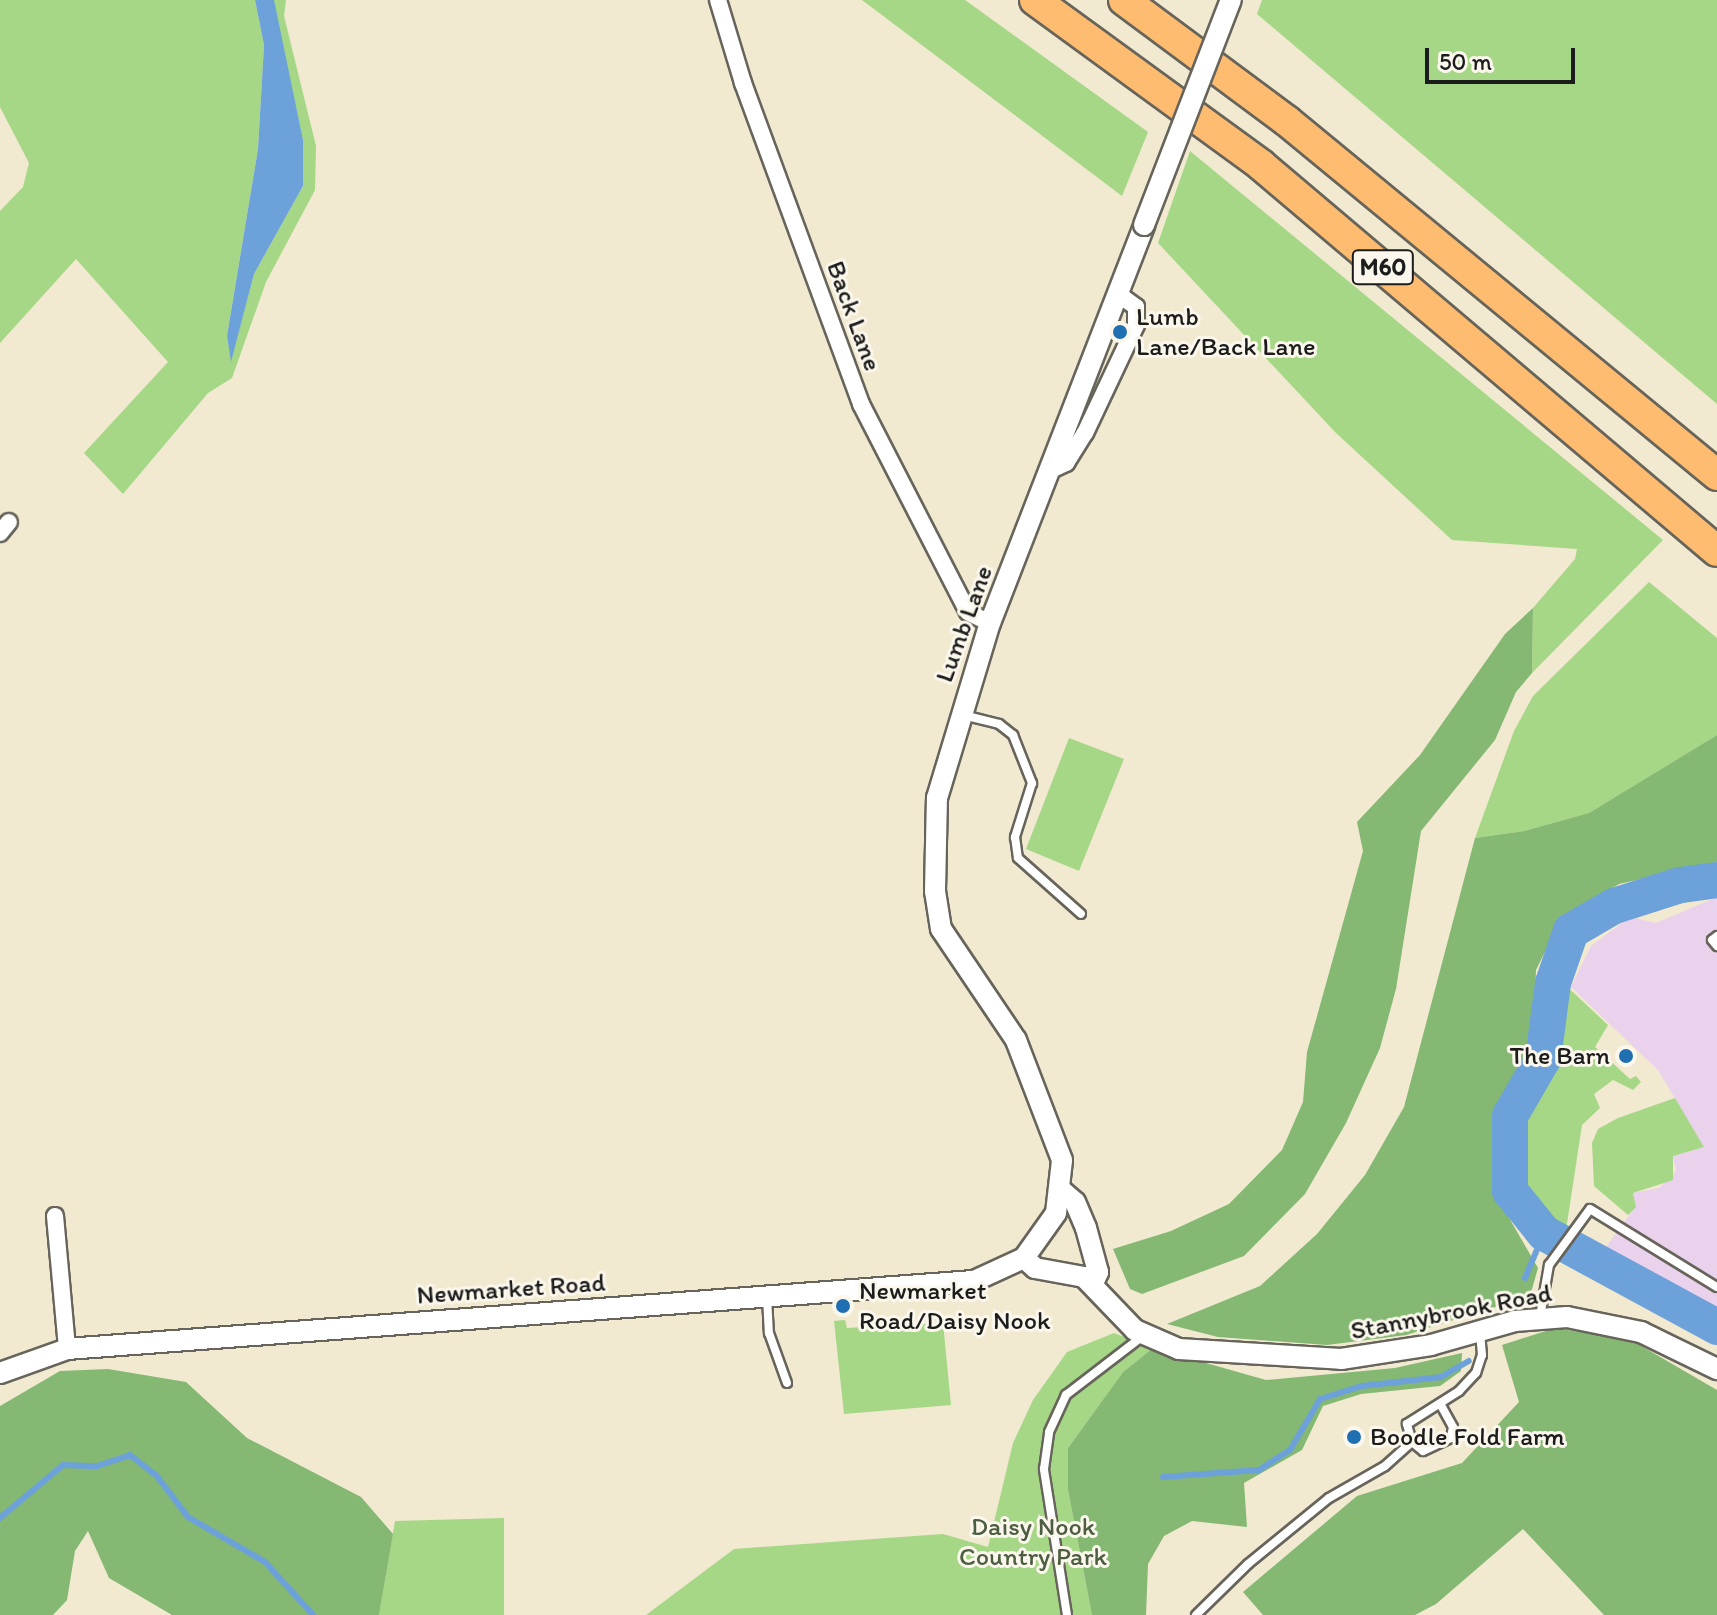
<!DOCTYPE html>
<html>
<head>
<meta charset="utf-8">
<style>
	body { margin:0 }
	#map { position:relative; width:1717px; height:1615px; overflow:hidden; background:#f1e9d0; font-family:Itim,sans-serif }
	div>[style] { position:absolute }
	.built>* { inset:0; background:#ead1ec }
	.green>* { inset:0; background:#a5d786 }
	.forest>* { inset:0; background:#84b873 }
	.water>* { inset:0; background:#6da1da }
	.stream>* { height:6px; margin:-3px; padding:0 3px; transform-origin:3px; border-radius:3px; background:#6da1da }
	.river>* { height:36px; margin:-18px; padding:0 18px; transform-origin:18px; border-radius:18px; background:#6da1da }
	.roads { filter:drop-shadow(2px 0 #67645b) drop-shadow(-2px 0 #67645b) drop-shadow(0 2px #67645b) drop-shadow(0 -2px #67645b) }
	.service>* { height:8px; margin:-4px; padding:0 4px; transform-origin:4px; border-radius:4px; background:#fff }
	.minor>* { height:16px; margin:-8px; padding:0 8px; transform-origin:8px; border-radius:8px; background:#fff }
	.tertiary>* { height:20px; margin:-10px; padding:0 10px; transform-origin:10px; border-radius:10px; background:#fff }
	.motorway>* { height:30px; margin:-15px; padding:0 15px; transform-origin:15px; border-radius:15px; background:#fdbc70 }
	.bridges { filter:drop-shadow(2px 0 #67645b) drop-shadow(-2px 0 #67645b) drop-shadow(0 2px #67645b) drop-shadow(0 -2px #67645b) }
	.tertiary-bridge>* { height:20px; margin:-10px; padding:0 10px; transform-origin:10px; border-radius:10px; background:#fff }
	.dots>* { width:22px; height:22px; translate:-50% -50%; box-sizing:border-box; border:4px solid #fbf7ec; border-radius:50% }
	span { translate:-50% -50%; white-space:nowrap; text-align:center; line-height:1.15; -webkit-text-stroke:6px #fbf7ec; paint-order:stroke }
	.shield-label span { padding:2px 6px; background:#fbf7ec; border:2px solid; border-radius:6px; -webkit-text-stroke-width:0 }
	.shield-label { font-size:24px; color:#1c1c1c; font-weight:700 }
	.street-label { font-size:26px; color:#1c1c1c }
	.poi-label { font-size:26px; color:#1c1c1c }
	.left { translate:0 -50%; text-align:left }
	.right { translate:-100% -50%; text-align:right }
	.park-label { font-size:26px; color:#4c5d41 }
	.scale { position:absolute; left:1425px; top:48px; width:150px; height:36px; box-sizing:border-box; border:4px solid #1c1c1c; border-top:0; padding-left:10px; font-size:24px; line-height:28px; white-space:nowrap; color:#1c1c1c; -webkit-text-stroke:6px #fbf7ec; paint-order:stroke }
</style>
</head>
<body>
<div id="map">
	<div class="built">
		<div style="clip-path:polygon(1717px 897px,1717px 1310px,1599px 1257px,1635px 1207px,1633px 1193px,1659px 1188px,1676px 1171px,1673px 1156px,1704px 1147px,1658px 1070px,1571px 987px,1591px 946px,1630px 917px,1656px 923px)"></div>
	</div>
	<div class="green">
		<div style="clip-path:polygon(0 0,255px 0,264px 45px,258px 149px,227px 336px,231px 360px,254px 274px,303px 186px,303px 140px,274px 9px,274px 0,286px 0,284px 16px,316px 146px,315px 190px,266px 282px,232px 378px,208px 393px,123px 494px,84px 453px,168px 362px,76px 259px,0 343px,0 211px,23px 187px,29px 163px,0 107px)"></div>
		<div style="clip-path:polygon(862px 0,965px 0,1148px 132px,1122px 196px)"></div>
		<div style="clip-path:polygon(1262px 0,1717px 0,1717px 404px,1257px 14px)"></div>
		<div style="clip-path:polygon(1190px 151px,1663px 540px,1532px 673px,1533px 608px,1575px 559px,1577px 549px,1452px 540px,1336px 433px,1158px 243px)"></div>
		<div style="clip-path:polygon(1649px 582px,1717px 638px,1717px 735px,1589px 813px,1524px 831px,1475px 838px,1514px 731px,1533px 696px)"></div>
		<div style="clip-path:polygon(1069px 738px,1124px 759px,1079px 871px,1026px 849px)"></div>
		<div style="clip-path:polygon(1560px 980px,1608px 1025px,1595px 1047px,1630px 1079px,1636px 1076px,1641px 1082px,1633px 1090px,1613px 1080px,1594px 1094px,1600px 1108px,1582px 1125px,1566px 1230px,1561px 1238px,1519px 1180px,1523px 1122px,1552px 1048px)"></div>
		<div style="clip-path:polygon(1675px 1098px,1704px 1147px,1673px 1156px,1673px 1180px,1633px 1193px,1636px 1207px,1628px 1215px,1594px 1186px,1592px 1143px,1598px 1129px,1618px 1118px)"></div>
		<div style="clip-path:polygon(845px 1320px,847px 1328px,943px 1323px,951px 1405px,844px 1414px,834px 1321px)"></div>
		<div style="clip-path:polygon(1114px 1333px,1153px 1348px,1123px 1372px,1068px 1448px,1068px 1490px,1092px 1615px,646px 1615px,734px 1549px,943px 1534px,988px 1547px,1013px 1443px,1033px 1400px,1067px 1352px)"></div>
		<div style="clip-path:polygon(504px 1518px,504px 1615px,379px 1615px,395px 1521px)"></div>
	</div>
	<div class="forest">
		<div style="clip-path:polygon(1533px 608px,1532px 673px,1516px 692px,1495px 740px,1421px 831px,1396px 989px,1380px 1048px,1346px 1123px,1305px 1194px,1244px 1256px,1142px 1294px,1130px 1289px,1113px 1249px,1171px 1231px,1229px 1204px,1282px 1150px,1303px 1102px,1307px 1052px,1363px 851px,1357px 822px,1420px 755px,1505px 634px)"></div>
		<div style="clip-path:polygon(1717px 735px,1717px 862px,1619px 884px,1561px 919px,1536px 970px,1533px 1052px,1498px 1108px,1494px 1192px,1538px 1268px,1530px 1296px,1406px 1335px,1327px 1345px,1218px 1337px,1167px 1324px,1260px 1286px,1317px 1234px,1365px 1175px,1404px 1107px,1475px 838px,1524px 831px,1589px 813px)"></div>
		<div style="clip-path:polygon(1555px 1328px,1631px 1340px,1717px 1390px,1717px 1615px,1604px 1615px,1523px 1529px,1436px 1604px,1415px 1615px,1263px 1615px,1243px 1592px,1357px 1496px,1462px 1463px,1519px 1402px,1502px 1345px)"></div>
		<div style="clip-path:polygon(1153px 1348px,1266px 1380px,1395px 1368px,1462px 1353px,1461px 1371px,1440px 1386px,1361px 1394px,1323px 1406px,1302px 1450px,1244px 1483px,1247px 1527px,1192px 1521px,1164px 1536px,1148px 1564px,1146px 1615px,1092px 1615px,1068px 1490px,1068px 1448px,1123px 1372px)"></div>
		<div style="clip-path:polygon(108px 1369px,186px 1382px,247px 1438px,361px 1497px,393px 1534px,379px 1615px,172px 1615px,109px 1578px,88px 1531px,75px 1551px,67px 1600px,53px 1615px,0 1615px,0 1406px,60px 1371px)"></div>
	</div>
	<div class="water">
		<div style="clip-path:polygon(255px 0,274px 0,303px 140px,303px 186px,254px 274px,231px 362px,227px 336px,258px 149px,264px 45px)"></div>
	</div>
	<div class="stream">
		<div style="left:1525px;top:1278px;width:49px;rotate:-67.1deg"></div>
		<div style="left:1163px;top:1477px;width:96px;rotate:-4.2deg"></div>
		<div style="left:1259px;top:1470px;width:37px;rotate:-33deg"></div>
		<div style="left:1290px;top:1450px;width:59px;rotate:-59.5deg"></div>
		<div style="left:1320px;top:1399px;width:44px;rotate:-17.2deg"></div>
		<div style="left:1362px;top:1386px;width:80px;rotate:-6.5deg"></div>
		<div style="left:1441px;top:1377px;width:32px;rotate:-30deg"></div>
		<div style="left:0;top:1518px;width:82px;rotate:-40.1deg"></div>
		<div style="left:63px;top:1465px;width:34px;rotate:2deg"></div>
		<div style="left:97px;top:1466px;width:35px;rotate:-18deg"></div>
		<div style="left:130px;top:1455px;width:33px;rotate:38deg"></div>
		<div style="left:156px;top:1475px;width:53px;rotate:52.7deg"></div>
		<div style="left:188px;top:1517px;width:89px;rotate:30.3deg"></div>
		<div style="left:265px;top:1562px;width:72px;rotate:47.8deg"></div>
	</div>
	<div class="river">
		<div style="left:1717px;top:880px;width:37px;rotate:172deg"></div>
		<div style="left:1680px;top:885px;width:69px;rotate:162.3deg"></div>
		<div style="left:1614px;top:906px;width:50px;rotate:149.8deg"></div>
		<div style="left:1571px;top:931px;width:55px;rotate:109.1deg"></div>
		<div style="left:1553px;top:983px;width:77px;rotate:97.5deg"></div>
		<div style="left:1543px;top:1059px;width:66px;rotate:120.1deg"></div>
		<div style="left:1510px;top:1116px;width:75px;rotate:90deg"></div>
		<div style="left:1510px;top:1191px;width:54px;rotate:51deg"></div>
		<div style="left:1544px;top:1233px;width:197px;rotate:28.5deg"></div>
	</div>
	<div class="roads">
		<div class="service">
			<div style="left:963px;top:715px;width:37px;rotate:14deg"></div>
			<div style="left:999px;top:724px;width:18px;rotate:38deg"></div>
			<div style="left:1013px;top:735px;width:52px;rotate:68.4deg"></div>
			<div style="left:1032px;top:783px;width:57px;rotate:107.5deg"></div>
			<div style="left:1015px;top:837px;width:21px;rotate:82deg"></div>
			<div style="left:1018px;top:858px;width:84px;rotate:41.6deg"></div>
			<div style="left:1717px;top:936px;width:6px;rotate:141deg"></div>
			<div style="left:1712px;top:940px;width:8px;rotate:50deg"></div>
			<div style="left:767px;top:1297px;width:36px;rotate:87deg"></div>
			<div style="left:769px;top:1333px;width:53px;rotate:70.2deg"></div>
			<div style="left:1540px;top:1317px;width:53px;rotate:-80.2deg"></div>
			<div style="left:1549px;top:1265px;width:69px;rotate:-53.8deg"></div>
			<div style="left:1590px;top:1209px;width:149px;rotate:31.6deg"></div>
			<div style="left:1412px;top:1442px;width:14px;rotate:39deg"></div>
			<div style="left:1423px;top:1451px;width:31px;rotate:-25deg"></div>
			<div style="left:1451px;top:1438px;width:11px;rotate:-80deg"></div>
			<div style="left:1453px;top:1427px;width:26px;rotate:-119deg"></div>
			<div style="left:1067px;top:1615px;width:148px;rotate:-99deg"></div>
			<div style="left:1044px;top:1469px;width:37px;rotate:-82deg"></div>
			<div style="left:1049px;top:1432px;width:41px;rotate:-65.3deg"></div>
			<div style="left:1066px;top:1395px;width:97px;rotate:-37.5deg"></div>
			<div style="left:1196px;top:1615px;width:73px;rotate:-44.4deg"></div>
			<div style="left:1248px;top:1564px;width:104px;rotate:-39.2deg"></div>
			<div style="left:1329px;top:1498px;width:64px;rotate:-29.7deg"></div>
			<div style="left:1385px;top:1466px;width:36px;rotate:-42deg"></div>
			<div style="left:1412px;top:1442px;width:19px;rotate:-106deg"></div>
			<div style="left:1407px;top:1424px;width:62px;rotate:-32.4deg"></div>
			<div style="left:1459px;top:1391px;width:25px;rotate:-47deg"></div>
			<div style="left:1476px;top:1373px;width:19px;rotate:-72deg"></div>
			<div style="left:1482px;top:1355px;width:22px;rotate:-95deg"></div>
		</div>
		<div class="minor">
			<div style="left:718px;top:0;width:87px;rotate:73.2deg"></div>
			<div style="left:743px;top:83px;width:342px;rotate:69.8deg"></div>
			<div style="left:861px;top:404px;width:234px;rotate:62.8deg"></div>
			<div style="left:968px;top:612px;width:25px;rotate:27deg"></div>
			<div style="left:1051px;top:470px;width:17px;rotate:-25deg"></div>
			<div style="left:1066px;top:463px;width:36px;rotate:-58deg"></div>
			<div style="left:1085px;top:433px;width:119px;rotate:-64.7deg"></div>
			<div style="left:1136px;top:325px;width:18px;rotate:-90deg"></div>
			<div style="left:1136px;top:307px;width:22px;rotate:-144deg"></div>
			<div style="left:0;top:533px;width:14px;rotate:-51deg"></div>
			<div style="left:55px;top:1216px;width:134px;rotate:84.8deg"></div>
		</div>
		<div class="tertiary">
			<div style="left:1061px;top:1190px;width:18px;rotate:41deg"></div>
			<div style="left:1075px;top:1202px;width:28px;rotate:67deg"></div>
			<div style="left:1086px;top:1228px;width:46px;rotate:74.7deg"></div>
			<div style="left:1098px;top:1272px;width:13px;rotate:113deg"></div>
			<div style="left:1024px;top:1258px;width:15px;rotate:42deg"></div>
			<div style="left:1035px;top:1268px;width:50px;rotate:10.4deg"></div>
			<div style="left:1084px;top:1277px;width:74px;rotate:46.1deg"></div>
			<div style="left:1135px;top:1330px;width:48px;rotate:23.4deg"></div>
			<div style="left:1179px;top:1349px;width:162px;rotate:3.5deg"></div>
			<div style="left:1341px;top:1359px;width:91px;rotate:-8.8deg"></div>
			<div style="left:1431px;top:1345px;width:87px;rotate:-15.9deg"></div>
			<div style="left:1515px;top:1321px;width:52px;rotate:-4.4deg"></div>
			<div style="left:1567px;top:1317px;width:76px;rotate:11.5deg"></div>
			<div style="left:1641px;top:1332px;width:85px;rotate:26deg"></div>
			<div style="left:0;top:1373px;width:71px;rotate:-19.7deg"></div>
			<div style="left:67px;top:1349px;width:910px;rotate:-4.29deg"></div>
			<div style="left:974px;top:1281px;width:55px;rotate:-24.7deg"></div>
			<div style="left:1024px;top:1258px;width:55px;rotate:-54.6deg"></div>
			<div style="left:1056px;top:1213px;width:53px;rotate:-83.5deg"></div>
			<div style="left:1062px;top:1160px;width:129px;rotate:-111deg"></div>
			<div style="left:1016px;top:1040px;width:134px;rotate:-124deg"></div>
			<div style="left:941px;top:929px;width:38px;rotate:-99deg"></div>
			<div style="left:935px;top:891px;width:93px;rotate:-88.8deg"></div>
			<div style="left:937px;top:798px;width:183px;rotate:-73.2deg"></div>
			<div style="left:990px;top:623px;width:427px;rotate:-68.8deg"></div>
		</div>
		<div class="motorway">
			<div style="left:1035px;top:0;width:280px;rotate:36.1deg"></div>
			<div style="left:1261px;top:165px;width:597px;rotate:40.25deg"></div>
			<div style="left:1124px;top:0;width:203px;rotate:36.6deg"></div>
			<div style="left:1287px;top:121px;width:557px;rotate:39.46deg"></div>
		</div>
	</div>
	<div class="bridges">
		<div class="tertiary-bridge">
			<div style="left:1144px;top:225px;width:241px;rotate:-68.9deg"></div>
		</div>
	</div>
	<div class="dots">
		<div style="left:1120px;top:332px;background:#1f6fb2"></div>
		<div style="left:1626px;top:1056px;background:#1f6fb2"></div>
		<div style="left:843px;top:1306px;background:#1f6fb2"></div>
		<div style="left:1354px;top:1437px;background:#1f6fb2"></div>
	</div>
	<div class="shield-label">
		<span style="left:1383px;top:267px">M60</span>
	</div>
	<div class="street-label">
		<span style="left:854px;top:316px;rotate:70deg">Back Lane</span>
		<span style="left:964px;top:624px;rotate:-70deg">Lumb Lane</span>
		<span style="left:511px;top:1289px;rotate:-4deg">Newmarket Road</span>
		<span style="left:1451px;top:1312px;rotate:-11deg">Stannybrook Road</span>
	</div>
	<div class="poi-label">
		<span class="left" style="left:1136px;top:332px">Lumb<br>Lane/Back Lane</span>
		<span class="right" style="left:1610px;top:1056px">The Barn</span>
		<span class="left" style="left:859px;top:1306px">Newmarket<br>Road/Daisy Nook</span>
		<span class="left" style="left:1370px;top:1437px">Boodle Fold Farm</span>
	</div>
	<div class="park-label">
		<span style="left:1033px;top:1542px">Daisy Nook<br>Country Park</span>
	</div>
	<div class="scale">50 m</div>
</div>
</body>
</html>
